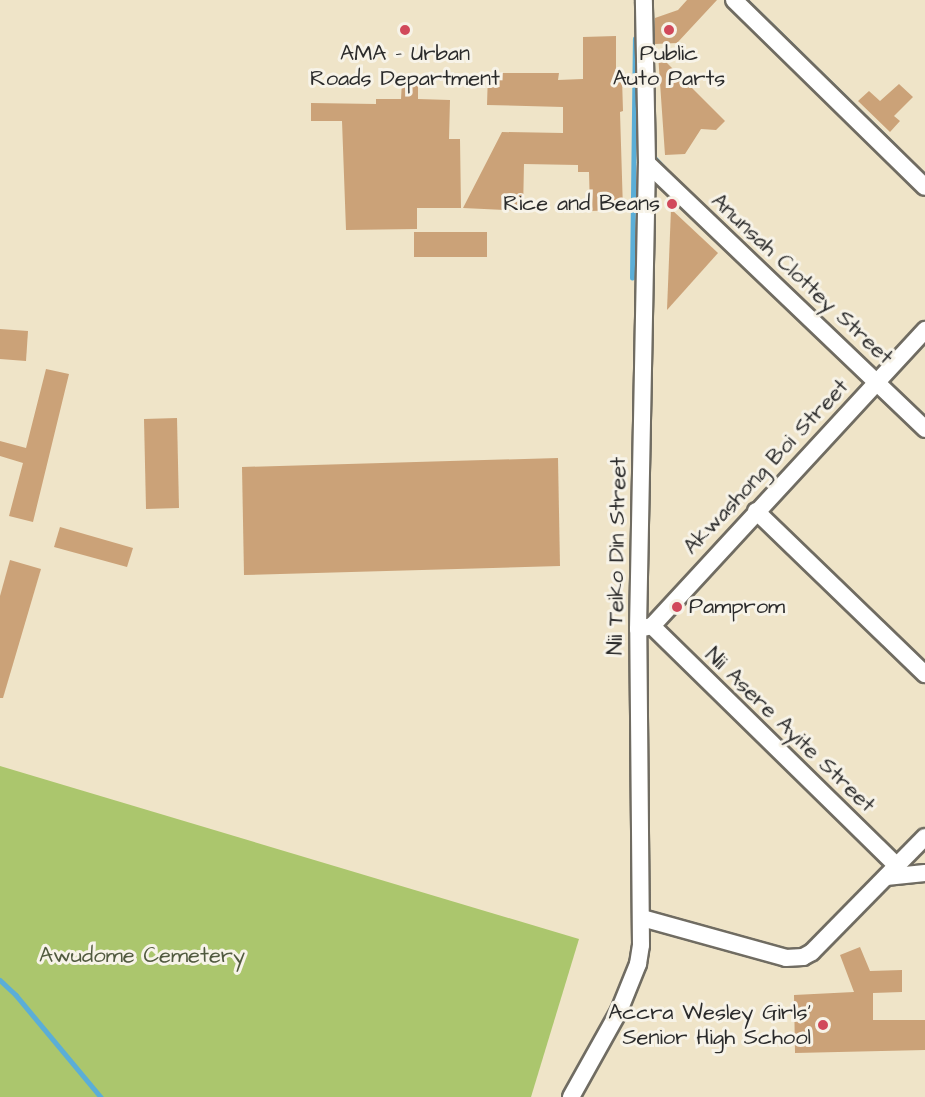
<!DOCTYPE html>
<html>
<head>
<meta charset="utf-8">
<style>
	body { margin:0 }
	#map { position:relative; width:925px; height:1097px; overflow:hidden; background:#efe4c8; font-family:"Architects Daughter",sans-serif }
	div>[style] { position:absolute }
	.green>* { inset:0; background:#abc66d }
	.stream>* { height:4.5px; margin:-2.25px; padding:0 2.25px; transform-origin:2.25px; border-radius:2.25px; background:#5baed7 }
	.building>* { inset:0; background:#cba278 }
	.roads { filter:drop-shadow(2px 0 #706c62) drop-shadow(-2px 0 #706c62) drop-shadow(0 2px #706c62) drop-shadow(0 -2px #706c62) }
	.minor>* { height:16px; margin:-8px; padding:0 8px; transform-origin:8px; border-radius:8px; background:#fff }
	.dots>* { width:16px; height:16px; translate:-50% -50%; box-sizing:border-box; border:3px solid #f7f3e8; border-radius:50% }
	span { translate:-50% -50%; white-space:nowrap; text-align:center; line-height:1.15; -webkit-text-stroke:6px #f7f3e8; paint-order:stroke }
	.poi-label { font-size:22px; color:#2b2b2b }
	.right { translate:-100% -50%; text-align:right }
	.left { translate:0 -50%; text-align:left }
	.street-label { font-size:22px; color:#2b2b2b }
	.park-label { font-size:22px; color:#515a3f }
</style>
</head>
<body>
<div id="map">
	<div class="green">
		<div style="clip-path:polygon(0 766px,579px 939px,531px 1097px,0 1097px)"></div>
	</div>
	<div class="stream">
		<div style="left:746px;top:0;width:210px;rotate:44.4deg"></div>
		<div style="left:652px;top:155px;width:25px;rotate:47deg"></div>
		<div style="left:632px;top:278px;width:239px;rotate:-89.3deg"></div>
		<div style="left:0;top:980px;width:22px;rotate:43deg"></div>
		<div style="left:16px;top:995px;width:133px;rotate:50.2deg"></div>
	</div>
	<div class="building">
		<div style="clip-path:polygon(687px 0,717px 0,677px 43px,655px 44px,655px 18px,678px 10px)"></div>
		<div style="clip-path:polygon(616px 36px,616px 78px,622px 78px,623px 111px,620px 112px,623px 210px,590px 211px,589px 172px,578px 172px,578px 165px,524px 164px,523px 211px,463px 208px,502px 132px,563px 133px,563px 107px,487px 105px,488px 73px,559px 73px,558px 80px,583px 79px,583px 37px)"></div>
		<div style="clip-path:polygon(658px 54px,725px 121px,716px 130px,701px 129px,685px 154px,665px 155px)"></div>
		<div style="clip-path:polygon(402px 81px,418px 81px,418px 99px,450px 100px,449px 139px,460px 139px,461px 208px,417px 208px,417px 229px,346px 230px,342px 121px,311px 121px,311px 103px,376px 104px,376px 99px,401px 99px)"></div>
		<div style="clip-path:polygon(899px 84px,913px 97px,894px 116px,900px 121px,890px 132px,858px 101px,869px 91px,880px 101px)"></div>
		<div style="clip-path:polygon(671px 209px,718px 253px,667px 310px)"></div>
		<div style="clip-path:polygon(414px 232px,487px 232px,487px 257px,414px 257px)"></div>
		<div style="clip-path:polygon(0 329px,28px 331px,26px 361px,0 359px)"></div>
		<div style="clip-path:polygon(46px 369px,69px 374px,33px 522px,9px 516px,23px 463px,0 456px,0 441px,26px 448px)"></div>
		<div style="clip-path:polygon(177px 418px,179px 508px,146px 509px,144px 419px)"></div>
		<div style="clip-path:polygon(558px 458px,560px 566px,244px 575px,242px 467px)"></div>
		<div style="clip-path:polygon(60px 527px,133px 548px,127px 567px,54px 547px)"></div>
		<div style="clip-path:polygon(10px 560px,41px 569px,3px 698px,0 698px,0 596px)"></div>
		<div style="clip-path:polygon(860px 947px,870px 971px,902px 970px,902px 992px,873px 993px,873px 1020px,925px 1020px,925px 1050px,795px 1053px,794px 995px,854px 992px,840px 955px)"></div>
	</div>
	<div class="roads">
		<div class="minor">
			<div style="left:734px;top:0;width:267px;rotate:44.4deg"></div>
			<div style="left:647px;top:163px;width:385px;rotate:43.7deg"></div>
			<div style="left:756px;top:511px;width:235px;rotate:44deg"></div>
			<div style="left:652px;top:626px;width:343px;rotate:44.4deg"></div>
			<div style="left:638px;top:629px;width:14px;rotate:-12deg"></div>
			<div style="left:652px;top:626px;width:403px;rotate:-47.3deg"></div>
			<div style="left:886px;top:877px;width:39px;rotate:-6deg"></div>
			<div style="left:642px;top:918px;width:149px;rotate:15.5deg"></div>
			<div style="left:786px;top:958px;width:17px;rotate:-3deg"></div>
			<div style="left:803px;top:957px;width:10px;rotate:-29deg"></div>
			<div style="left:812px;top:952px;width:161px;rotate:-45.5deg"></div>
			<div style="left:571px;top:1097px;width:98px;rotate:-60.8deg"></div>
			<div style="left:619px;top:1011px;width:51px;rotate:-68deg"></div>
			<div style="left:638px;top:964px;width:19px;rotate:-81deg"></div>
			<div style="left:641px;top:945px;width:316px;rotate:-90.5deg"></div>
			<div style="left:638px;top:629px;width:466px;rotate:-88.9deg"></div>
			<div style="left:647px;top:163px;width:163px;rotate:-91.1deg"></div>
		</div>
	</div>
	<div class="dots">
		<div style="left:405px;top:30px;background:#d1495b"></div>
		<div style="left:669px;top:30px;background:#d1495b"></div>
		<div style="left:672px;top:204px;background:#d1495b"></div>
		<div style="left:677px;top:607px;background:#d1495b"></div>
		<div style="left:823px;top:1025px;background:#d1495b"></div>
	</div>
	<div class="poi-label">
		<span style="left:405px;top:66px">AMA - Urban<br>Roads Department</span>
		<span style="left:669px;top:66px">Public<br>Auto Parts</span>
		<span class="right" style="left:660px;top:204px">Rice and Beans</span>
		<span class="left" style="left:689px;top:607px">Pamprom</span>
		<span class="right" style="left:811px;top:1025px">Accra Wesley Girls'<br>Senior High School</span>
	</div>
	<div class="street-label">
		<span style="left:802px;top:279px;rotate:43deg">Anunsah Clottey Street</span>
		<span style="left:766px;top:467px;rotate:-47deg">Akwashong Boi Street</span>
		<span style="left:617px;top:556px;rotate:-89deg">Nii Teiko Din Street</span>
		<span style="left:790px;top:730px;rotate:44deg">Nii Asere Ayite Street</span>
	</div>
	<div class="park-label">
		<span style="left:142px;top:956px">Awudome Cemetery</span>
	</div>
</div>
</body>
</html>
